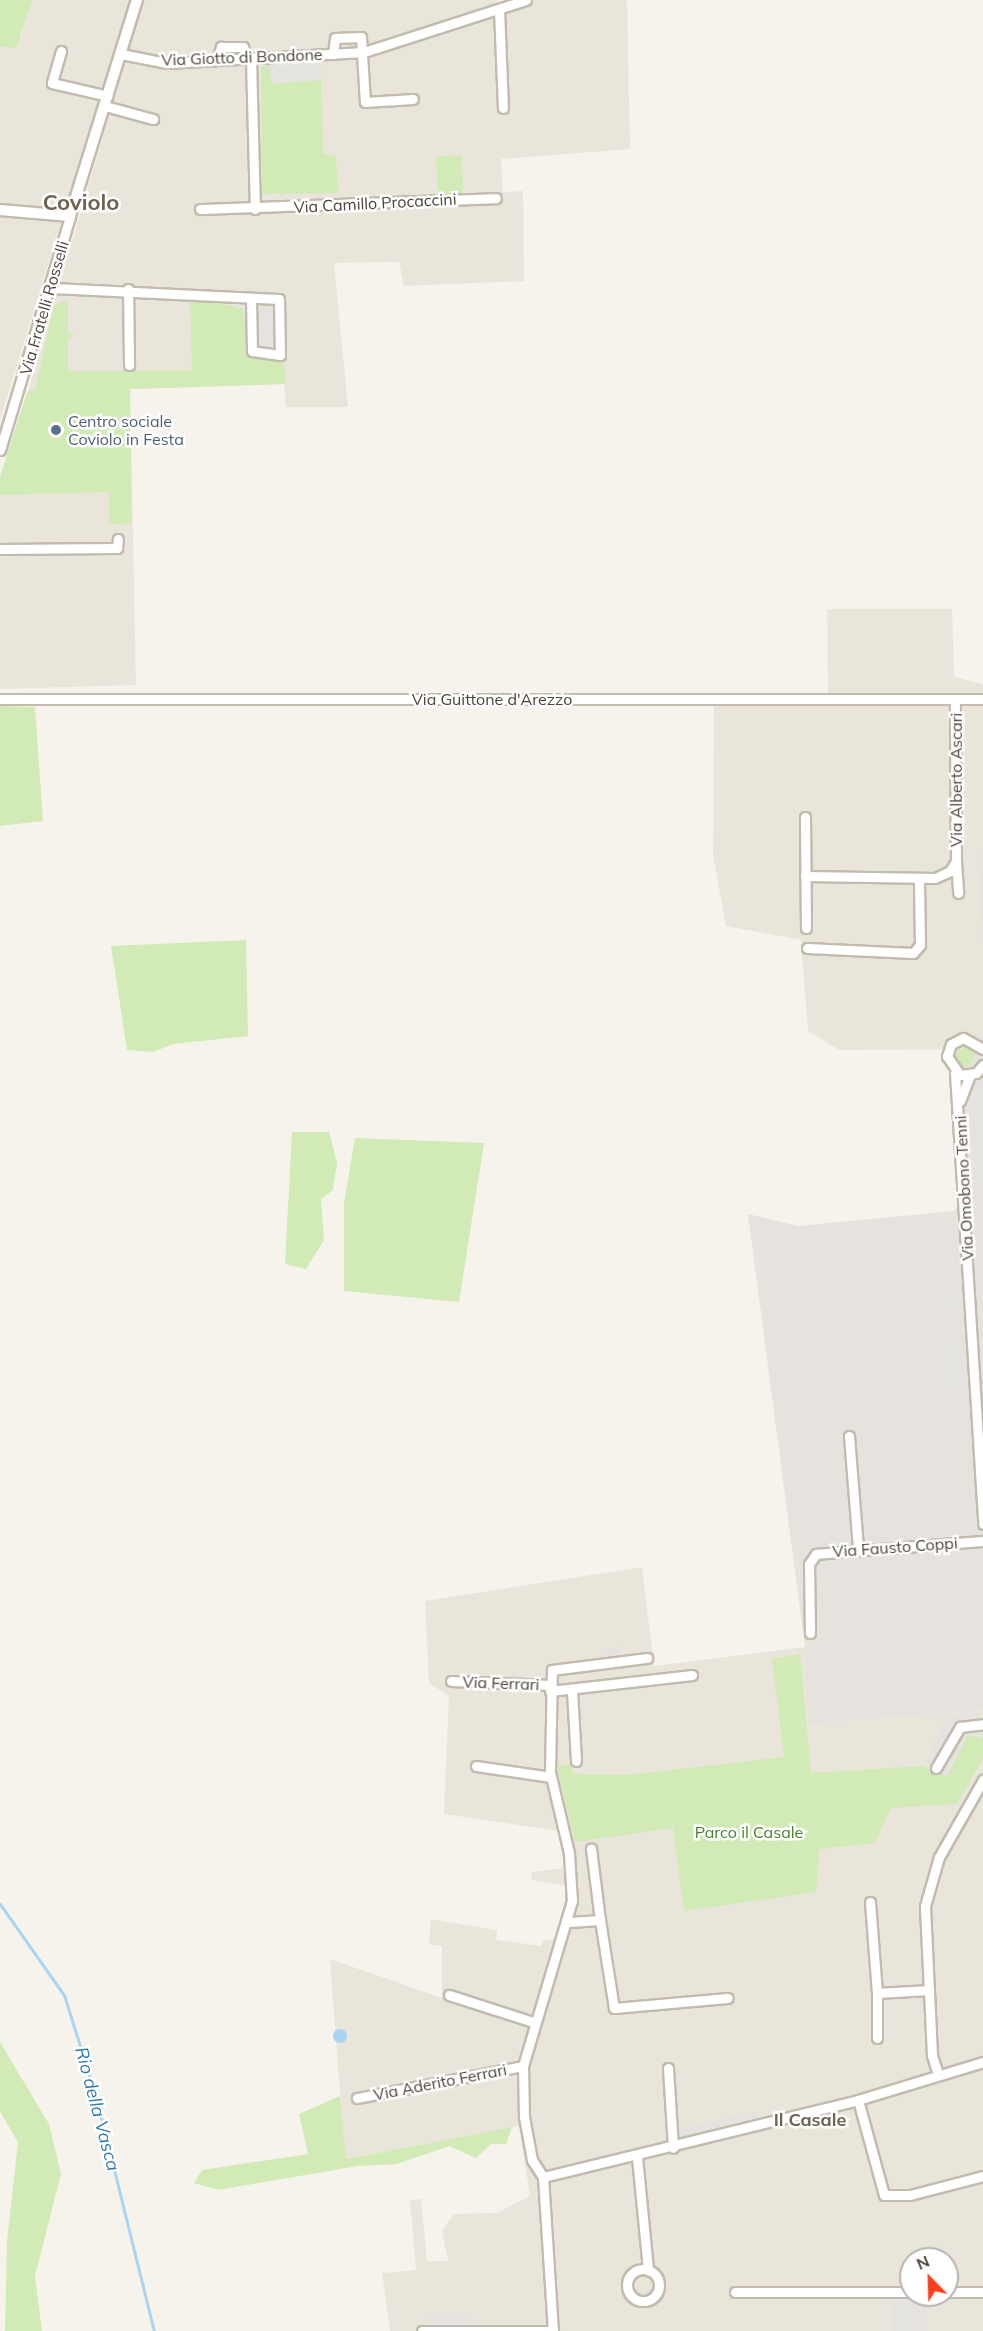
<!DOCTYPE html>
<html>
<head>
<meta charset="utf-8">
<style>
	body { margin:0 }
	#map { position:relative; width:983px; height:2331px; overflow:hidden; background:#f6f3ec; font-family:Mulish,sans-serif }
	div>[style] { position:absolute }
	.residential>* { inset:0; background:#eae5da }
	.industrial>* { inset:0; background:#e6e2dd }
	.green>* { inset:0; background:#d2eab5 }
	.round { border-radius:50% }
	.parking>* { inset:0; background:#e5e3e0 }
	.water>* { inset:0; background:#a9d4f2 }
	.stream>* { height:3px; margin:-1.5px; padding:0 1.5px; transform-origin:1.5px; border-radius:1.5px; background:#a9d4f2 }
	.roads { filter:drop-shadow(2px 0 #c2bbae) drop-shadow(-2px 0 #c2bbae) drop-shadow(0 2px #c2bbae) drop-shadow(0 -2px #c2bbae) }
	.minor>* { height:9px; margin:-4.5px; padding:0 4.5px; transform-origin:4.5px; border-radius:4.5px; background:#fff }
	.minor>.ring { margin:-4.5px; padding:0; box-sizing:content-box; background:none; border:9px solid #fff; border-radius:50% }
	.tertiary>* { height:10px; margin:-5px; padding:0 5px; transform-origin:5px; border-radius:5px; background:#fff }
	.dots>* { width:16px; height:16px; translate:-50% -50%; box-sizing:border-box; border:3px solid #fff; border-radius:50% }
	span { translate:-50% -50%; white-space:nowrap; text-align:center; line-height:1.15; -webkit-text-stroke:5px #fff; paint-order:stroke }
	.street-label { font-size:16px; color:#4b4439 }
	.service-label { font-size:16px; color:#4e5e75 }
	.left { translate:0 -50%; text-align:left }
	.park-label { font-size:16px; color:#4a7f2a }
	.water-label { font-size:18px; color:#2e7ab2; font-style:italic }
	.neighbourhood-label { font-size:18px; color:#6e6250; font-weight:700 }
	.district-label { font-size:22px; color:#6e6250; font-weight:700 }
	.north { position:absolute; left:899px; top:2247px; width:60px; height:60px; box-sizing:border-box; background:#fff; border:2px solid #b7b4b0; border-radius:50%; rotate:337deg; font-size:16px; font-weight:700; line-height:24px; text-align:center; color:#4b4439 }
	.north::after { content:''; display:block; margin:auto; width:21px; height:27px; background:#fc3f1d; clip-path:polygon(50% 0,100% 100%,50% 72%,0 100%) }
</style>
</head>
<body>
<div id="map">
	<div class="residential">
		<div style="clip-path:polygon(33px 0,131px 0,69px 198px,52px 210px,0 204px,0 46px,15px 43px,21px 36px)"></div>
		<div style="clip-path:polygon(143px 0,497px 0,498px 8px,526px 0,627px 0,630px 149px,501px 159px,503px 192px,523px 191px,524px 281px,404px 286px,399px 262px,334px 263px,348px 407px,286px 407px,284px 384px,130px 389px,136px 685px,0 689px,0 487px)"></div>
		<div style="clip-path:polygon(0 216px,61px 222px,0 420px)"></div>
		<div style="clip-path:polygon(827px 609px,952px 609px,954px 677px,983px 684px,983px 1049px,839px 1050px,808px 1031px,801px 940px,726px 926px,713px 855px,714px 699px,828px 699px)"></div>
		<div style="clip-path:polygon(evenodd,642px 1567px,654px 1666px,805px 1647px,808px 1725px,983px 1710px,983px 2331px,390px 2331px,382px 2273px,416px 2270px,410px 2200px,421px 2199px,427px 2261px,448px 2261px,442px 2230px,454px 2214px,497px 2213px,530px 2196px,519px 2126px,345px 2159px,330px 1959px,442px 1998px,442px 1946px,429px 1944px,431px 1919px,497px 1930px,496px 1940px,541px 1946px,544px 1940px,558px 1939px,565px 1918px,565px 1885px,531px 1880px,532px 1872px,564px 1868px,559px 1831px,444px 1814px,449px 1696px,429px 1683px,425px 1601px,642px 1567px,911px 2259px,947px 2259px,947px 2295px,911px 2295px,911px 2259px)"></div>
	</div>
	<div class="industrial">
		<div style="clip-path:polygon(977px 851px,983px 851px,983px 945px)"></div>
		<div style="clip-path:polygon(960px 1033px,983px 1034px,983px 1710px,808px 1725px,805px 1647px,748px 1214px,798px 1226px,954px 1211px,958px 1206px,956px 1108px,945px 1048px)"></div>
	</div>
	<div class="green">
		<div style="clip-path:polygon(0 0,33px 0,16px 48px,0 46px)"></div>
		<div style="clip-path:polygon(270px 65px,271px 83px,321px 80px,323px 154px,336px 156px,338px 193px,262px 194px,261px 66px)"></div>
		<div style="clip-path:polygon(462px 155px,463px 196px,438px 197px,436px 156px)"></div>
		<div style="clip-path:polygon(190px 299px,243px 308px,247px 354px,284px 358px,285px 384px,130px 389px,132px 523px,109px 524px,109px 492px,0 495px,0 477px,27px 392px,35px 390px,54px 305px,68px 300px,68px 333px,75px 334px,68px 340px,68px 371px,192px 370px)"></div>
		<div style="clip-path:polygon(0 706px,35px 707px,43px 821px,0 826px)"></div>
		<div style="clip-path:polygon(246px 940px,248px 1036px,173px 1044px,153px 1052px,127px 1050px,111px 946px)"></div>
		<div class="round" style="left:956px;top:1048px;width:18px;height:18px"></div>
		<div style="clip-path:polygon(292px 1132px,329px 1132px,337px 1162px,333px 1190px,321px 1199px,324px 1240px,306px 1269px,285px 1264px)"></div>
		<div style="clip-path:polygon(355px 1138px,484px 1143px,459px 1302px,344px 1291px,344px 1203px)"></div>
		<div style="clip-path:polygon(800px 1654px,811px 1773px,923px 1766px,947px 1777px,968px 1735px,982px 1739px,983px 1727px,983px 1758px,957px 1804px,891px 1808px,875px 1843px,819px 1849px,816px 1892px,684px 1911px,673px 1828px,575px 1842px,557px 1766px,571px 1764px,573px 1774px,628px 1775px,784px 1757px,772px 1659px)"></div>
		<div style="clip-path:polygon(0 2042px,49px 2124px,61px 2174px,35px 2276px,42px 2331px,5px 2331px,7px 2242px,18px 2143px,0 2111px)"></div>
		<div style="clip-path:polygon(340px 2096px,346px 2159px,512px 2127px,506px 2144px,491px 2144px,476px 2158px,449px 2146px,397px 2164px,358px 2166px,218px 2190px,194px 2183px,202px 2170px,308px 2154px,299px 2114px)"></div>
	</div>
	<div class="parking">
		<div style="clip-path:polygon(320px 62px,321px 80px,271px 84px,270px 65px)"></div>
		<div style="clip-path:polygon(251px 298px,279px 299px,280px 355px,252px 351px)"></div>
		<div style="clip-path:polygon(983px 1080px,983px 1187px,977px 1188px,971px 1092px)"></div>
		<div style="clip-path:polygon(945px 1228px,954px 1228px,964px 1388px,939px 1394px,936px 1344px,951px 1343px,949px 1309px,934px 1309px,930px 1241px,946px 1241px)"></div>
		<div style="clip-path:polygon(622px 1647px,624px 1661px,601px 1664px,600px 1649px)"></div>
		<div style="clip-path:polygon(980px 1713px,980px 1738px,968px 1735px,947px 1777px,925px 1765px,947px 1715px)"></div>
		<div style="clip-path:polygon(757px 2111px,759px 2126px,689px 2143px,677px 2129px)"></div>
		<div style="clip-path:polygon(667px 2142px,668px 2148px,593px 2167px,592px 2157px)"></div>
		<div style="clip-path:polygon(926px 2298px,926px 2331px,893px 2331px,892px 2299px)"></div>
		<div style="clip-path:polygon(466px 2313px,468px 2328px,430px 2331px,428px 2314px)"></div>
	</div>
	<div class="water">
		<div class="round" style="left:333px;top:2029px;width:14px;height:14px"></div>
	</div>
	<div class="stream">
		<div style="left:0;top:1904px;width:111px;rotate:54.9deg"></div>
		<div style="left:64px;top:1995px;width:107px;rotate:72.6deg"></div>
		<div style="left:96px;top:2097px;width:241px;rotate:76.1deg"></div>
	</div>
	<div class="roads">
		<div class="minor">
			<div style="left:499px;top:9px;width:99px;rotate:87.7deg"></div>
			<div style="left:61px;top:51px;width:33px;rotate:106deg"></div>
			<div style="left:52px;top:83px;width:57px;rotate:13.1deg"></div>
			<div style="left:121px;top:54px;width:47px;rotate:11.1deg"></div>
			<div style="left:167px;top:63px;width:197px;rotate:-3.2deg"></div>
			<div style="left:364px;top:52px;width:170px;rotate:-17.8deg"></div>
			<div style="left:333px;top:54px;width:16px;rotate:-83deg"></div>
			<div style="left:335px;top:38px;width:26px;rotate:-2deg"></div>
			<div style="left:361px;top:37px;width:65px;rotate:86.5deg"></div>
			<div style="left:365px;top:102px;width:48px;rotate:-3.6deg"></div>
			<div style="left:251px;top:59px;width:150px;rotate:88.5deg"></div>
			<div style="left:217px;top:60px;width:14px;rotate:-73deg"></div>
			<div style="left:221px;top:47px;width:22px"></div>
			<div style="left:243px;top:47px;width:13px;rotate:72deg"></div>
			<div style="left:105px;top:106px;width:50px;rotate:15.2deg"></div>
			<div style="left:200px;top:209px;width:296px;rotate:-2.1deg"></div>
			<div style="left:52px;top:288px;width:227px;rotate:2.8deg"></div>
			<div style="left:279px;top:299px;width:56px;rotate:89deg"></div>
			<div style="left:280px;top:355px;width:28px;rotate:-172deg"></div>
			<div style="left:252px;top:351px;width:53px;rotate:-91.1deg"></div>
			<div style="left:128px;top:289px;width:76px;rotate:89.2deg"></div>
			<div style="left:0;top:450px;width:244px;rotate:-73.3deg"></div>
			<div style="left:0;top:549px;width:117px;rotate:-0.5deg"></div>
			<div style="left:117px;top:548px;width:9px;rotate:-84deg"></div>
			<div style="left:0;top:699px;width:983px"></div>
			<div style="left:805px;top:817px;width:111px;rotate:89.5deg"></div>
			<div style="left:956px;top:861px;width:32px;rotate:86deg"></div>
			<div style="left:805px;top:876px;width:130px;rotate:0.9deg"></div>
			<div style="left:935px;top:878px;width:17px;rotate:-25deg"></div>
			<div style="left:950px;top:871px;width:12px;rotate:-59deg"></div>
			<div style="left:956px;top:861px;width:162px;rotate:-90.4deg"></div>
			<div style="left:807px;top:948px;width:106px;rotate:2.7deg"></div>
			<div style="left:913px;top:953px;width:11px;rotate:-49deg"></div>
			<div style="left:920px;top:945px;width:67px;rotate:-90.9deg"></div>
			<div style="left:983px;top:1049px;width:23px;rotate:-151deg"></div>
			<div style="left:963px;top:1038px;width:13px;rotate:153deg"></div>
			<div style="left:951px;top:1044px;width:13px;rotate:108deg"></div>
			<div style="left:947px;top:1056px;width:23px;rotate:56deg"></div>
			<div style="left:960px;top:1075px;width:16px;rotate:-7deg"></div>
			<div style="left:976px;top:1073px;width:11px;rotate:-49deg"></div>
			<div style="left:955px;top:1073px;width:452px;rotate:86.4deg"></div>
			<div style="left:960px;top:1101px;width:28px;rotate:-69deg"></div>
			<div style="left:849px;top:1436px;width:112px;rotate:85.4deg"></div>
			<div style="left:810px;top:1633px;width:69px;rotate:-90.8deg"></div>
			<div style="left:809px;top:1564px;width:12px;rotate:-55deg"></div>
			<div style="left:816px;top:1554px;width:168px;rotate:-4.5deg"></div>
			<div style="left:451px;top:1681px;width:100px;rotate:2.3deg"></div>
			<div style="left:550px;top:1691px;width:143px;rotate:-6.4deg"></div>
			<div style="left:572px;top:1691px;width:70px;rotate:86.7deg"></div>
			<div style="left:476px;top:1766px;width:76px;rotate:8.3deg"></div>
			<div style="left:936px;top:1768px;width:48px;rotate:-59.7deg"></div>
			<div style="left:960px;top:1727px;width:23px;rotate:-7deg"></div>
			<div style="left:870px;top:1902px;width:91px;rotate:85.6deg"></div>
			<div style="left:877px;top:1993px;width:52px;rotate:-3.3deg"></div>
			<div style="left:600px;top:1920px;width:89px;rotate:81deg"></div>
			<div style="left:614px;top:2008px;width:114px;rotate:-5deg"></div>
			<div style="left:570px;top:1922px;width:30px;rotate:-4deg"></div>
			<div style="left:600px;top:1920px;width:72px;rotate:-97.2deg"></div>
			<div style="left:449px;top:1995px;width:88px;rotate:17.8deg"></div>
			<div style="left:877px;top:2038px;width:45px;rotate:-90deg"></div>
			<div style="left:668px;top:2068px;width:80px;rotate:86.4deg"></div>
			<div style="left:938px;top:2074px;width:20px;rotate:-108deg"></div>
			<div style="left:932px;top:2055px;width:149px;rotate:-92.7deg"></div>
			<div style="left:925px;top:1906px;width:51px;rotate:-74.1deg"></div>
			<div style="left:939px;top:1857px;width:89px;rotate:-60.3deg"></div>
			<div style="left:357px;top:2098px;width:169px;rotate:-10.9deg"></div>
			<div style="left:858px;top:2100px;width:98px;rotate:74.7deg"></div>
			<div style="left:884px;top:2195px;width:26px"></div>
			<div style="left:910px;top:2195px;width:75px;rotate:-14.6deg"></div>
			<div style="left:637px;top:2157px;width:114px;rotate:84.4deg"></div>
			<div style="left:543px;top:2177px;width:20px;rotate:-123deg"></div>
			<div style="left:532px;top:2160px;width:44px;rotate:-100.5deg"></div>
			<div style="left:524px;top:2117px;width:51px;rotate:-91.1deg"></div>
			<div style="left:523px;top:2066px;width:172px;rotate:-73.5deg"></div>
			<div style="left:572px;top:1901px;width:48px;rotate:-93.6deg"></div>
			<div style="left:569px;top:1853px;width:83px;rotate:-103.2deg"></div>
			<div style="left:550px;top:1772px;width:102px;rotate:-88.9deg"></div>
			<div style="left:552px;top:1670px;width:96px;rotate:-7.2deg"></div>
			<div style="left:543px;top:2177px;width:324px;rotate:-13.7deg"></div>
			<div style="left:858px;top:2100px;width:131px;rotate:-16.9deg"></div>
			<div style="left:543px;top:2177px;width:154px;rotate:86.3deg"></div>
			<div class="ring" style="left:627px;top:2269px;width:23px;height:23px"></div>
			<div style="left:735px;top:2292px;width:176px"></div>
			<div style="left:947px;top:2292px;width:36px"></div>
			<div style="left:422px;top:2331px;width:131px"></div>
		</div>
		<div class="tertiary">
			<div style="left:0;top:210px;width:70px;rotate:4.9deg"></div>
			<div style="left:70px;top:216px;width:226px;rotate:-72.8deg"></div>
		</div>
	</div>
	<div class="dots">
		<div style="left:56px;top:430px;background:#5c6f8a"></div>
	</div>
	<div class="street-label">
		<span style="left:242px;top:57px;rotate:-2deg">Via Giotto di Bondone</span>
		<span style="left:375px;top:203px;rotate:-3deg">Via Camillo Procaccini</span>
		<span style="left:44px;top:308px;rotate:-74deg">Via Fratelli Rosselli</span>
		<span style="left:492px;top:699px">Via Guittone d'Arezzo</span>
		<span style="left:956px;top:780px;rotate:-90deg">Via Alberto Ascari</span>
		<span style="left:964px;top:1188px;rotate:-93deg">Via Omobono Tenni</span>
		<span style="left:895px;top:1547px;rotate:-4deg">Via Fausto Coppi</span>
		<span style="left:501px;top:1683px;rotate:2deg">Via Ferrari</span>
		<span style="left:440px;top:2082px;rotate:-11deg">Via Aderito Ferrari</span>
	</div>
	<div class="service-label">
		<span class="left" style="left:68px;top:430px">Centro sociale<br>Coviolo in Festa</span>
	</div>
	<div class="park-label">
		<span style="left:749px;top:1832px">Parco il Casale</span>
	</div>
	<div class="water-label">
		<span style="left:97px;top:2109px;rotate:75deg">Rio della Vasca</span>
	</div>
	<div class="neighbourhood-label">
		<span style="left:810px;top:2120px">Il Casale</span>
	</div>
	<div class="district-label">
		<span style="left:81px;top:203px">Coviolo</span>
	</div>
	<div class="north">N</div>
</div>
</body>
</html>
